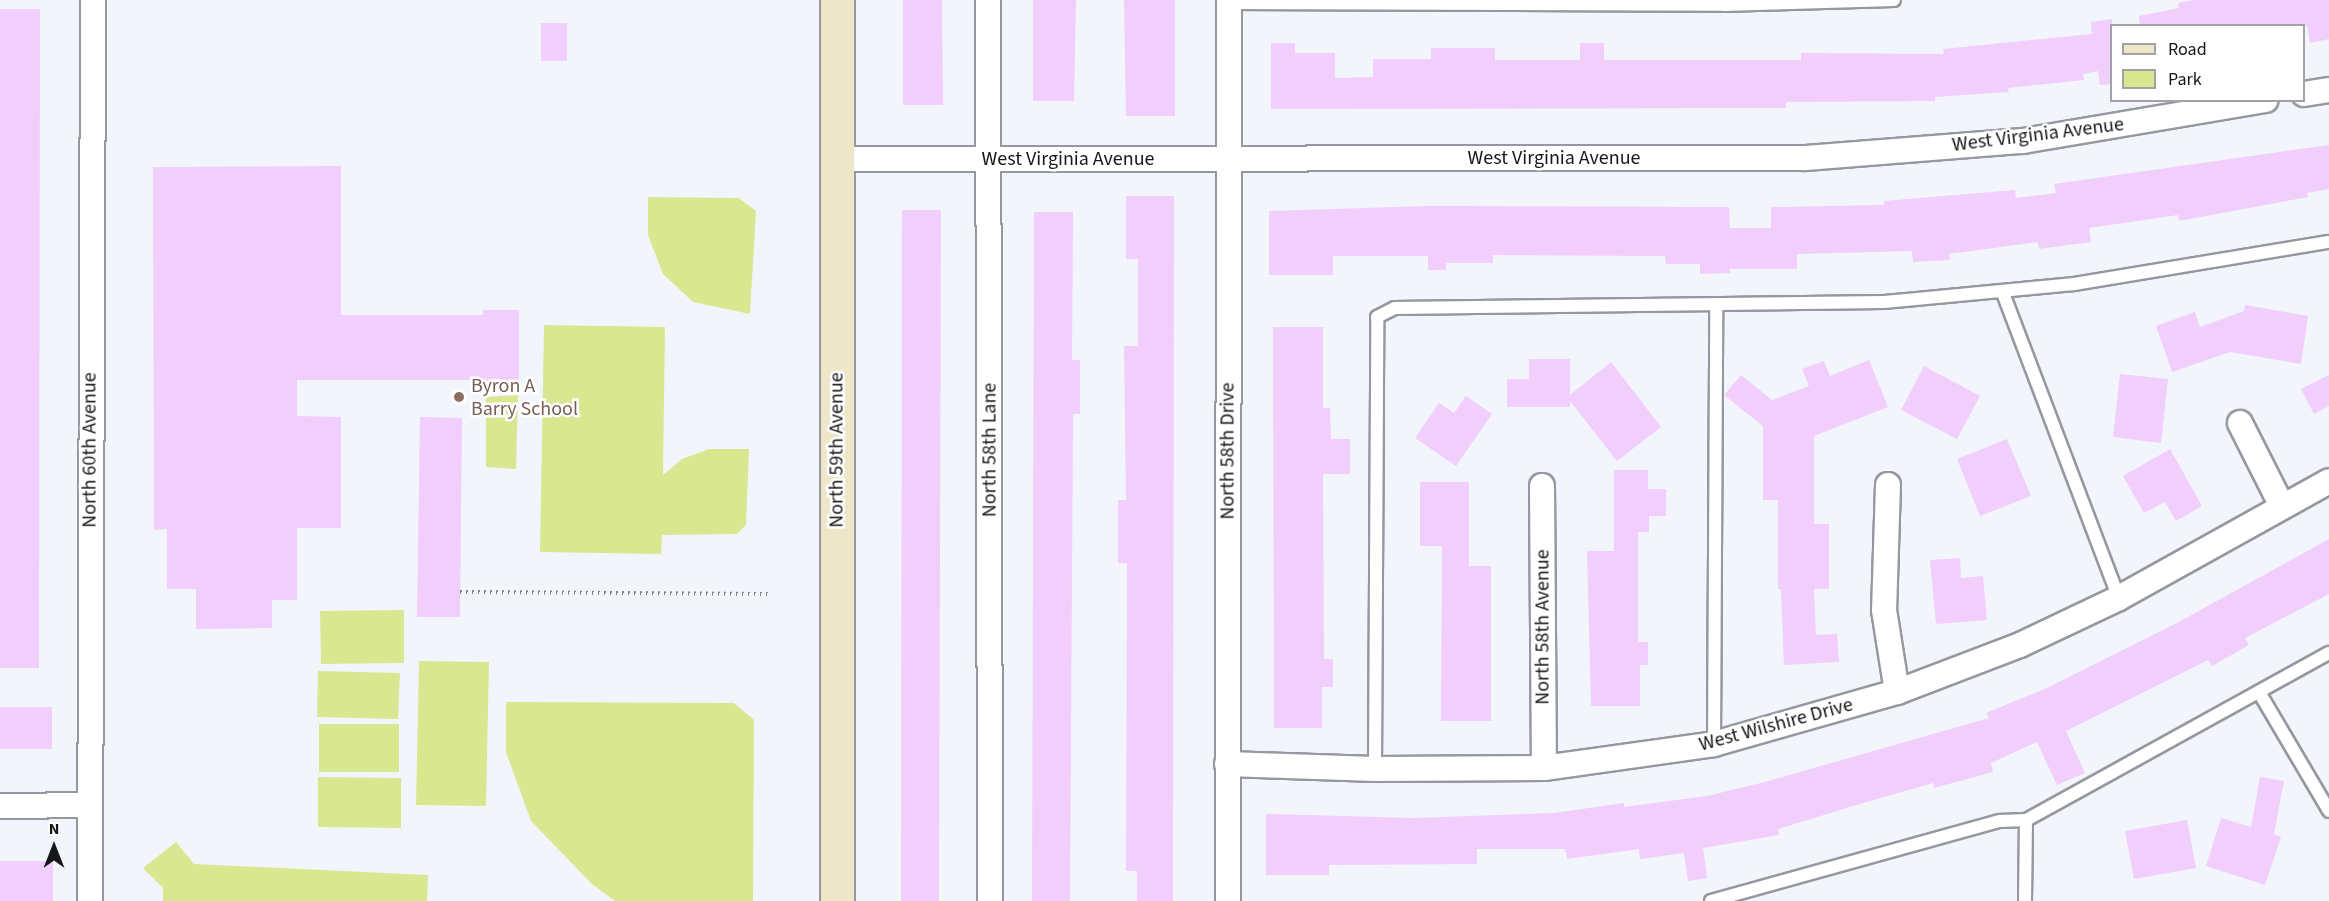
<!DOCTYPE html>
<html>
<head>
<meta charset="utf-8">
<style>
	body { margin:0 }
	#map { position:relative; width:2329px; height:901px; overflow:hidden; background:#f2f5fc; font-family:"Source Sans 3",sans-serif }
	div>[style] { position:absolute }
	.green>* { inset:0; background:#dae791 }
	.building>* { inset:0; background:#f1cefb }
	.path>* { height:4px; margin-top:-2px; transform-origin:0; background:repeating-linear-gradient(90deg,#818388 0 1.5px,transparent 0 6px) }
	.roads { filter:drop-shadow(2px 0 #95989e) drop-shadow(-2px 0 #95989e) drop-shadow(0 2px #95989e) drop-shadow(0 -2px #95989e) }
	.service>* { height:12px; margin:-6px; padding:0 6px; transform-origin:6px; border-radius:6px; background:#fff }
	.minor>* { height:24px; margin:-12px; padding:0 12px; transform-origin:12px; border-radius:12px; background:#fff }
	.secondary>* { height:33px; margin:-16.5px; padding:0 16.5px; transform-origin:16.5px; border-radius:16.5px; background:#ede6c9 }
	.dots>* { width:16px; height:16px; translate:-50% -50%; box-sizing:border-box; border:3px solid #fff; border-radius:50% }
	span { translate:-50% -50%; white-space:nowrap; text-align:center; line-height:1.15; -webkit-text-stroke:5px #fff; paint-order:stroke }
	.street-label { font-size:20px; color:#151719 }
	.education-label { font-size:20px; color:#785e54 }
	.left { translate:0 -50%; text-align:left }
	.legend { position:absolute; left:2110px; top:24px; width:195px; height:78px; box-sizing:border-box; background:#fff; border:2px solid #a1a2a3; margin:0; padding:8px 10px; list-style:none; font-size:18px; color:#151719 }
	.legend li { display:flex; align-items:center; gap:12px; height:30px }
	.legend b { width:30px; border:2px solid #a1a2a3 }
	.north { position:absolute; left:24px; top:817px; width:60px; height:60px; -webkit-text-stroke:4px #fff; paint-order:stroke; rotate:0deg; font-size:16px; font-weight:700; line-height:24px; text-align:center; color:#151719 }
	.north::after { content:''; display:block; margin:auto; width:21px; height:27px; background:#151719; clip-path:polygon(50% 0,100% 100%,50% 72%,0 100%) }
</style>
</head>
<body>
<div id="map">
	<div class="green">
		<div style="clip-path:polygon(648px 197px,739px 198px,756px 211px,750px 314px,693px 302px,663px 274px,648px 235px)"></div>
		<div style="clip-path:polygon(544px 325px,665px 327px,663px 475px,682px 459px,709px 449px,749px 449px,746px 525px,737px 534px,662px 535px,661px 554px,540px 552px)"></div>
		<div style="clip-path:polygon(518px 395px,516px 469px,486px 467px,486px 397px)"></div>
		<div style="clip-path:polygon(404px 610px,404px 663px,321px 664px,320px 611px)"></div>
		<div style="clip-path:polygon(419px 661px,489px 662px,486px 806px,416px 805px)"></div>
		<div style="clip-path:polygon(318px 671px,400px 673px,398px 719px,317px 717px)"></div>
		<div style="clip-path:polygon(506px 702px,734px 703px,754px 720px,753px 901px,615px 901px,592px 884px,531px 821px,506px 752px)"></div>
		<div style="clip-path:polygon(319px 724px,399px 724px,399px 772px,319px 772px)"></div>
		<div style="clip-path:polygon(318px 777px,401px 778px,401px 828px,318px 827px)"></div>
		<div style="clip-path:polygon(176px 842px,194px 864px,428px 875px,427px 901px,163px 901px,163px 888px,143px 868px)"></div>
	</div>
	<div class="building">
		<div style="clip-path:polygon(903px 0,942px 0,943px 105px,903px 105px)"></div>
		<div style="clip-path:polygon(1033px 0,1076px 0,1074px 101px,1033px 101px)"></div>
		<div style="clip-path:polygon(1124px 0,1175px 0,1175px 116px,1126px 116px)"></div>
		<div style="clip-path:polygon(2193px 0,2329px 0,2329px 39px,2310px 43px,2307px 26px,2140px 26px,2139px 16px,2179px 8px,2178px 3px)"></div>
		<div style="clip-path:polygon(0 9px,40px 9px,39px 668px,0 668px)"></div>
		<div style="clip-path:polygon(2112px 19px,2112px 84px,2100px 85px,2098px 71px,2083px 74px,2084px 80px,2008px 88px,2009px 92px,1935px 97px,1935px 101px,1786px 102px,1786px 108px,1271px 109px,1271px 43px,1295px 43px,1295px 53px,1335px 53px,1335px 78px,1373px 77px,1373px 59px,1431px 59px,1431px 48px,1495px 48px,1495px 60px,1580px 60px,1580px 43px,1604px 43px,1604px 60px,1801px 60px,1801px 53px,1944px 54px,1943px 49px,2092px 34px,2091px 22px)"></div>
		<div style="clip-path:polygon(541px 23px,567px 23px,567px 61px,541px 61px)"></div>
		<div style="clip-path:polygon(2329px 145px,2329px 189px,2307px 193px,2308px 197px,2179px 221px,2178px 215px,2089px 228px,2091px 242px,2039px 249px,2038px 242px,1949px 254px,1950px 260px,1913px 262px,1912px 251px,1797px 254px,1797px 269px,1730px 269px,1730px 273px,1700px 274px,1700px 264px,1666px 264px,1665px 256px,1493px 255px,1493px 263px,1446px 263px,1446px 270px,1428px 270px,1428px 256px,1333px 256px,1333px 275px,1269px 275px,1269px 211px,1428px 206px,1729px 207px,1730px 228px,1771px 228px,1771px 207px,1884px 205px,1884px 201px,2015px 190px,2016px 198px,2056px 193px,2054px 184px)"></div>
		<div style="clip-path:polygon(341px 166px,341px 315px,483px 315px,483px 310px,519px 310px,519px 387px,483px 387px,483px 380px,297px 380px,297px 416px,341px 417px,341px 528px,297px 528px,297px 600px,272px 600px,272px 628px,196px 629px,196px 589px,167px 589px,167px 529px,154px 530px,153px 167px)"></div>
		<div style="clip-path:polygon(1126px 196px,1174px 196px,1173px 901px,1137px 901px,1137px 871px,1126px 871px,1127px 563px,1118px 563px,1118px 500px,1126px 500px,1124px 346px,1138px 346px,1138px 259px,1126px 259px)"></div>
		<div style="clip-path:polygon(902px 210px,941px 210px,939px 901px,901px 901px)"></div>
		<div style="clip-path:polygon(1034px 212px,1073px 212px,1072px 360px,1080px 360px,1080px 414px,1073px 414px,1070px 901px,1032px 901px)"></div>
		<div style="clip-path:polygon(2245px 305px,2308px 316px,2301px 364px,2230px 352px,2172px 372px,2156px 326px,2195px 312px,2200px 327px,2244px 311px)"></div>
		<div style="clip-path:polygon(1273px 327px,1323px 327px,1323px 408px,1330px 408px,1331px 439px,1350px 439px,1350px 474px,1323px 474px,1324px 659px,1333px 659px,1333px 687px,1322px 687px,1322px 728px,1274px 728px)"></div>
		<div style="clip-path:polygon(1529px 359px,1570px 359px,1570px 395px,1611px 362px,1661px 427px,1617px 461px,1570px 401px,1570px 407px,1507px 407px,1507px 379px,1529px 379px)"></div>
		<div style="clip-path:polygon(1869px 360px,1888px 407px,1814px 436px,1814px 524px,1829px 524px,1829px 589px,1814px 589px,1816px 635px,1837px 634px,1839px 662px,1784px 665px,1781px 589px,1778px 589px,1778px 500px,1763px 500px,1763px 426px,1724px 395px,1741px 375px,1772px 400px,1809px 386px,1802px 369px,1824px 361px,1830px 376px)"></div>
		<div style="clip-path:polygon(1924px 366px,1980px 396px,1957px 439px,1901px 410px)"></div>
		<div style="clip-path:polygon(2120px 374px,2168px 379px,2161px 443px,2113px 437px)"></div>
		<div style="clip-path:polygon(2329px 375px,2329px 406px,2314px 414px,2301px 389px)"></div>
		<div style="clip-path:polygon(1466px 396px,1492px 414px,1456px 466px,1415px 438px,1439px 403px,1454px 413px)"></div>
		<div style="clip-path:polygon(420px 417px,462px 418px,460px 617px,417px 617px)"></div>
		<div style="clip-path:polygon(2007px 439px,2031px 496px,1980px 516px,1957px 459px)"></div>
		<div style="clip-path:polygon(2170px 449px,2202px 506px,2176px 521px,2165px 502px,2144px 513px,2123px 476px)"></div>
		<div style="clip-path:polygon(1614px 470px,1648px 470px,1648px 489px,1666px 489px,1666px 516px,1649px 516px,1649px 532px,1638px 532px,1638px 642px,1648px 642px,1648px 665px,1640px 665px,1640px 706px,1591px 706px,1587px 551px,1614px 551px)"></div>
		<div style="clip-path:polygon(1420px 482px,1469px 482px,1469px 566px,1491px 566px,1491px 721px,1441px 721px,1442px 546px,1420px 546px)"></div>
		<div style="clip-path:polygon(2329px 539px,2329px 594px,2245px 638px,2249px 645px,2212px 666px,2208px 660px,2066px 731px,2085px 773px,2057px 785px,2037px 742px,1991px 763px,1993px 772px,1934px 788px,1933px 783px,1863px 803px,1778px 829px,1779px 835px,1703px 848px,1707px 878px,1688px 881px,1684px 853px,1640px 859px,1639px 849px,1567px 859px,1565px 849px,1477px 849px,1477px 864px,1329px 865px,1329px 875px,1266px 875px,1266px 814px,1414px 818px,1554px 813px,1624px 803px,1624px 807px,1707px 796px,1761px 783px,1989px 718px,1986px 713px,2047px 688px,2175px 624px)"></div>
		<div style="clip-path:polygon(1960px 558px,1961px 578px,1983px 576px,1987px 620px,1936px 624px,1930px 560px)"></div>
		<div style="clip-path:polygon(0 707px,52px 707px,52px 749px,0 749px)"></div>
		<div style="clip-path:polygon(2260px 777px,2284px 781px,2274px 834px,2281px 837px,2265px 885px,2206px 866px,2221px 818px,2251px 827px)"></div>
		<div style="clip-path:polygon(2187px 820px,2196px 868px,2134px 879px,2125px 831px)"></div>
		<div style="clip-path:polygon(0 861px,53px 861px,53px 901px,0 901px)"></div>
	</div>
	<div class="path">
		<div style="left:460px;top:592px;width:312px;rotate:0.4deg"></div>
	</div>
	<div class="roads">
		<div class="service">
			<div style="left:1229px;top:3px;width:495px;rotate:0.2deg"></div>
			<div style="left:1724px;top:5px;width:170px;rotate:-1.7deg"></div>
			<div style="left:2003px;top:293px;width:326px;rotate:69.2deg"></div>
			<div style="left:2259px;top:692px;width:138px;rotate:59.5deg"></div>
			<div style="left:1714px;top:744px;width:437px;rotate:-89.7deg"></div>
			<div style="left:1375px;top:769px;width:452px;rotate:-89.7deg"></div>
			<div style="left:1377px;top:317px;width:20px;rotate:-27deg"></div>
			<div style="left:1395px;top:308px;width:489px;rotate:-0.7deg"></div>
			<div style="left:1884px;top:302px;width:191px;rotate:-5.4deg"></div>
			<div style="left:2074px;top:284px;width:258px;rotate:-9.4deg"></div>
			<div style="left:1711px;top:901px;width:300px;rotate:-15.5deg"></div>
			<div style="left:2000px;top:821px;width:26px;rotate:-2deg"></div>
			<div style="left:2026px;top:820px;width:346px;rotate:-28.9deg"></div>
			<div style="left:2025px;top:901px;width:81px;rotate:-89.3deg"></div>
		</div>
		<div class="minor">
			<div style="left:988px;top:0;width:901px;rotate:89.87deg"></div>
			<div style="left:2304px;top:94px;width:25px;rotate:-9deg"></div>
			<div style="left:838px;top:159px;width:967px;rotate:-0.06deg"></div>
			<div style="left:1805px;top:158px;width:219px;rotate:-4.5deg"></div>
			<div style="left:2023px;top:141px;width:246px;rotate:-9.6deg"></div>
			<div style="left:2240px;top:423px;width:93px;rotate:63.2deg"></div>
			<div style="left:1888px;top:485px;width:125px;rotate:91.8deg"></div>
			<div style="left:1884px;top:610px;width:83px;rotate:81deg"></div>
			<div style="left:1542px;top:486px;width:282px;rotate:89.6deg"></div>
			<div style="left:1227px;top:764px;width:148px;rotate:1.9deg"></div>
			<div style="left:1375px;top:769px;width:169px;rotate:-0.3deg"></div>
			<div style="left:1544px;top:768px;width:172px;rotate:-8deg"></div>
			<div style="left:1714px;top:744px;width:190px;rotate:-15.9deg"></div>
			<div style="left:1897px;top:692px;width:132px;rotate:-20.9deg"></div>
			<div style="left:2020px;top:645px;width:110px;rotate:-25.4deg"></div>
			<div style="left:2119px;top:598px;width:240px;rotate:-29.1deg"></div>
			<div style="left:0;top:806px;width:90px;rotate:-0.6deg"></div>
			<div style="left:90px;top:901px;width:901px;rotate:-89.81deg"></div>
			<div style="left:1228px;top:901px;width:901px;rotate:-89.94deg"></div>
		</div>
		<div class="secondary">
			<div style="left:837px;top:901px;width:901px;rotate:-90deg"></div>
		</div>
	</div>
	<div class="dots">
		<div style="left:459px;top:397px;background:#8d6e63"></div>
	</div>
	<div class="street-label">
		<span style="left:2038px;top:135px;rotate:-7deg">West Virginia Avenue</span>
		<span style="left:1554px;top:158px">West Virginia Avenue</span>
		<span style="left:1068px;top:159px">West Virginia Avenue</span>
		<span style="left:90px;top:450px;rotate:-90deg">North 60th Avenue</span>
		<span style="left:837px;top:450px;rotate:-90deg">North 59th Avenue</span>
		<span style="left:990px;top:450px;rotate:-90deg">North 58th Lane</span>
		<span style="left:1228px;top:451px;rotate:-90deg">North 58th Drive</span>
		<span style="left:1543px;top:627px;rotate:-90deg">North 58th Avenue</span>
		<span style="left:1776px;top:725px;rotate:-15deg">West Wilshire Drive</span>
	</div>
	<div class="education-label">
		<span class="left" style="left:471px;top:398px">Byron A<br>Barry School</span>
	</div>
	<ul class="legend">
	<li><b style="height:8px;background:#ede6c9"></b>Road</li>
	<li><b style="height:16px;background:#dae791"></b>Park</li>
	</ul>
	<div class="north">N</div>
</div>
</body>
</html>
